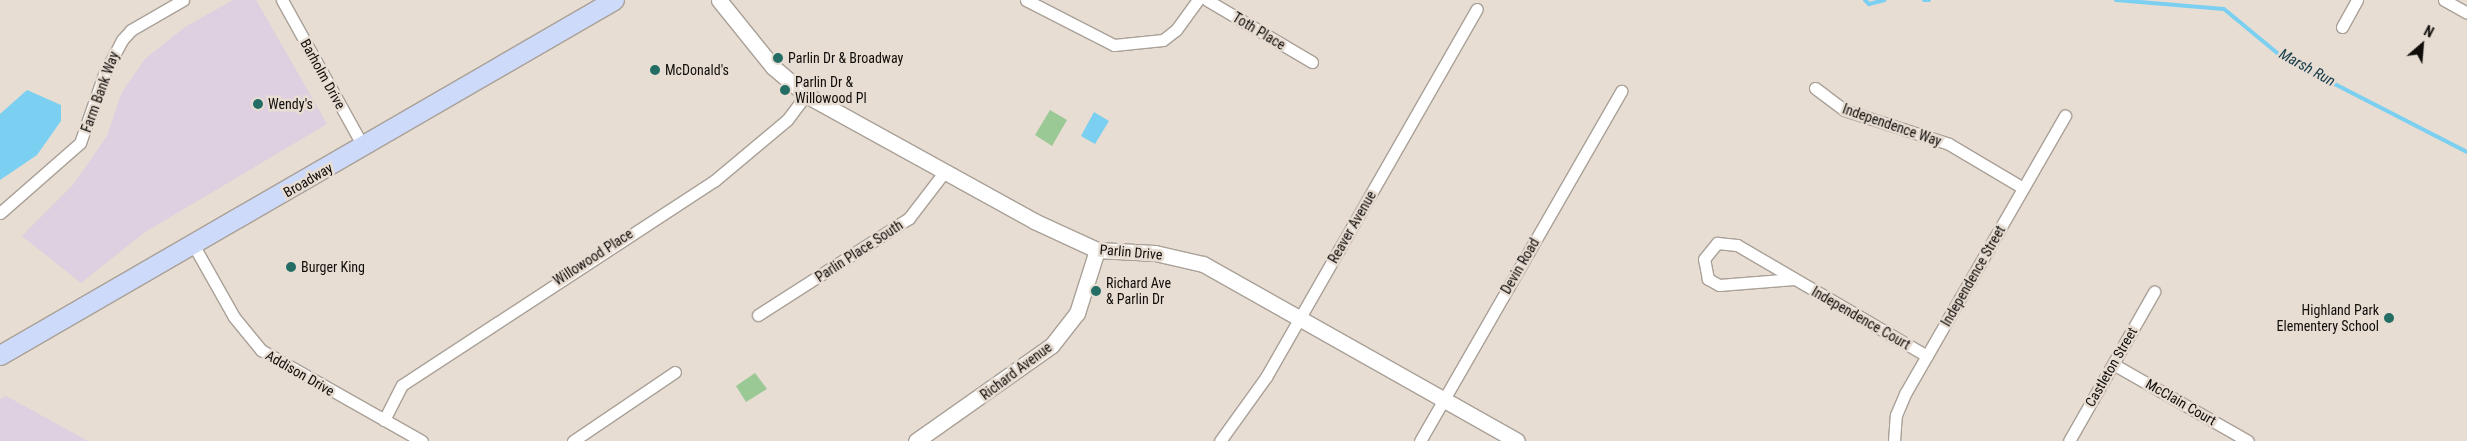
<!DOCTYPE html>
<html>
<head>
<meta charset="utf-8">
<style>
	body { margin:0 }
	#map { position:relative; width:2467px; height:441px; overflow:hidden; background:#e7ddd3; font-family:"Roboto Condensed",sans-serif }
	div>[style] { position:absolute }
	.commercial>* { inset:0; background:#decfe1 }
	.green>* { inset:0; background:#9bc996 }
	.water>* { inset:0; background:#7bcff0 }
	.stream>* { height:4px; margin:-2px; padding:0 2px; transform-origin:2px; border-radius:2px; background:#7bcff0 }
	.roads { filter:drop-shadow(1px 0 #a9a097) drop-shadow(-1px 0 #a9a097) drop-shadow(0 1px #a9a097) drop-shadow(0 -1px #a9a097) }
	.minor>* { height:11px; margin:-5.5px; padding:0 5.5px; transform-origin:5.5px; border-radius:5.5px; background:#fff }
	.tertiary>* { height:15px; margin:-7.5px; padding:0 7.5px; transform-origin:7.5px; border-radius:7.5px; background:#fff }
	.primary>* { height:19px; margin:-9.5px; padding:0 9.5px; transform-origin:9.5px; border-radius:9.5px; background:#cddaf9 }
	.dots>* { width:14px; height:14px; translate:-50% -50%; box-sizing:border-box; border:2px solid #e7ddd3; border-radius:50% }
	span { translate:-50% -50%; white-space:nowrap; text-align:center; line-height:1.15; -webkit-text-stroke:5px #e7ddd3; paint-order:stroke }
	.street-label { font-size:14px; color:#100d0a }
	.poi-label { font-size:14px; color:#100d0a }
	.left { translate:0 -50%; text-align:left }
	.right { translate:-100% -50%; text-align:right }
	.water-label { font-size:15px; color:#133a48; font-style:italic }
	.north { position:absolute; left:2397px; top:20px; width:50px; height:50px; -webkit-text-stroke:4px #e7ddd3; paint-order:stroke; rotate:27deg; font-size:14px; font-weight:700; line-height:20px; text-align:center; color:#100d0a }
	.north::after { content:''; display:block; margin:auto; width:18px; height:22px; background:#100d0a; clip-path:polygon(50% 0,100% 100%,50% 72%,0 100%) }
</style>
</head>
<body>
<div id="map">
	<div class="commercial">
		<div style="clip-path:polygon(233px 0,256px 0,327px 124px,145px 232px,81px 283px,22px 236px,73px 185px,107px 136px,122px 92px,145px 59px,185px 27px)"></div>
		<div style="clip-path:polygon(6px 396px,88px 441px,0 441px,0 399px)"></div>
	</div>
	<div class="green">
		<div style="clip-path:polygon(1050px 110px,1067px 120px,1052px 146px,1035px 135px)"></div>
		<div style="clip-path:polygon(755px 373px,767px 389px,746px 402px,736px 386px)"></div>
	</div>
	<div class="water">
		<div style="clip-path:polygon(27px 90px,61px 105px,61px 121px,37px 155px,0 180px,0 114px)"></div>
		<div style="clip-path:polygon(1094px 112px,1109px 121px,1095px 144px,1081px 136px)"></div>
	</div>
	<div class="stream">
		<div style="left:1865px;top:0;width:6px;rotate:45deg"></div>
		<div style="left:1869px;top:4px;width:16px;rotate:-14deg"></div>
		<div style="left:1924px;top:0;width:5px"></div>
		<div style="left:2116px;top:0;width:108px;rotate:4.8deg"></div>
		<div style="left:2224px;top:9px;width:75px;rotate:39.6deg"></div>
		<div style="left:2282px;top:57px;width:208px;rotate:27.2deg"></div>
	</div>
	<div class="roads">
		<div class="minor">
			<div style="left:282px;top:0;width:169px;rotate:61deg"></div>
			<div style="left:1026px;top:0;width:99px;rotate:27.1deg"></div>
			<div style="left:1114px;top:45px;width:49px;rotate:-5.8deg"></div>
			<div style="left:1163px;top:40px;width:16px;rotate:-38deg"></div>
			<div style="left:1176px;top:30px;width:37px;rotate:-54deg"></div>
			<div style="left:1207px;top:0;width:122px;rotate:30.6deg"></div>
			<div style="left:2444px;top:0;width:26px;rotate:29deg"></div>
			<div style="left:2342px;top:27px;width:31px;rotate:-61deg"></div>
			<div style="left:1815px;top:88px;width:36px;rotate:37deg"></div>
			<div style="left:1844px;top:110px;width:110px;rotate:17.9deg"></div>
			<div style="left:1949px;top:144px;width:86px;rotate:30.7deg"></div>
			<div style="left:0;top:213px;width:106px;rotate:-41.2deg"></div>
			<div style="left:80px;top:143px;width:73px;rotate:-70.8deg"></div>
			<div style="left:104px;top:74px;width:38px;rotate:-62deg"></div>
			<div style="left:122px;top:40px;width:13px;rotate:-48deg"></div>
			<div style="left:131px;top:30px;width:60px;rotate:-30deg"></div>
			<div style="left:194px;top:246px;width:81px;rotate:60.6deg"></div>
			<div style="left:234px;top:317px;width:43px;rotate:50.7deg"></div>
			<div style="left:261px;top:350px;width:185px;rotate:29.5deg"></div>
			<div style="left:1794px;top:279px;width:75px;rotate:175.4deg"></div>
			<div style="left:1719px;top:285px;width:13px;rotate:-151deg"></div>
			<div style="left:1708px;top:279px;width:20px;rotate:-101deg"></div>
			<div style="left:1704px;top:259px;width:21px;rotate:-51deg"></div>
			<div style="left:1717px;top:243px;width:20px;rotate:6deg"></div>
			<div style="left:1737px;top:245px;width:220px;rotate:30.3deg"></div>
			<div style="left:758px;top:315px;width:179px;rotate:-32.7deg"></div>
			<div style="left:909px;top:218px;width:59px;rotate:-52.5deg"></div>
			<div style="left:2113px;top:364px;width:155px;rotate:29.7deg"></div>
			<div style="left:384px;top:420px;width:39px;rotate:-63deg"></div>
			<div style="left:402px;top:385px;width:373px;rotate:-33.2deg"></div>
			<div style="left:714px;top:181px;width:95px;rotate:-39.9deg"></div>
			<div style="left:787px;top:120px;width:31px;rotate:-53deg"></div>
			<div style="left:573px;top:441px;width:123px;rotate:-34.1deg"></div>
			<div style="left:1220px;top:441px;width:79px;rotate:-54.3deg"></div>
			<div style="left:1266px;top:377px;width:424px;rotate:-60.2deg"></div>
			<div style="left:1420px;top:441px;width:404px;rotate:-60.1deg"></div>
			<div style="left:1894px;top:441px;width:26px;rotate:-86deg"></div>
			<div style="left:1896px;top:415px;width:25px;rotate:-67deg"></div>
			<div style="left:1906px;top:392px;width:319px;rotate:-60.1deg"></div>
			<div style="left:2069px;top:441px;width:172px;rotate:-60.3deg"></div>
		</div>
		<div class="tertiary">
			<div style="left:719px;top:0;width:86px;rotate:51.1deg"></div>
			<div style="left:773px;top:67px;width:43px;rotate:40.3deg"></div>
			<div style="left:806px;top:95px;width:260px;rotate:28.9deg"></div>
			<div style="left:1034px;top:221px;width:69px;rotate:24.7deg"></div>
			<div style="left:1097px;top:250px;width:58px;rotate:3deg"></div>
			<div style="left:1155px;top:253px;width:49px;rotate:12.9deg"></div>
			<div style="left:1203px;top:264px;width:360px;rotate:29.4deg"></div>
			<div style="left:916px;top:441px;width:166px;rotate:-35.2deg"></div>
			<div style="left:1052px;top:345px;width:41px;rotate:-52deg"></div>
			<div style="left:1077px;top:313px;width:66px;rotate:-72.4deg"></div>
		</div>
		<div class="primary">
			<div style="left:0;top:355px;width:709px;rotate:-30.04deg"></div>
		</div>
	</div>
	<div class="dots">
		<div style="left:778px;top:58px;background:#246d65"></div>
		<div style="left:655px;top:70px;background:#246d65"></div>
		<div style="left:785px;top:90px;background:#246d65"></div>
		<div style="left:258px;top:104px;background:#246d65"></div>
		<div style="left:291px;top:267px;background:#246d65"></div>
		<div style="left:1096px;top:291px;background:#246d65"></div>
		<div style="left:2389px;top:318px;background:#246d65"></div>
	</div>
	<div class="street-label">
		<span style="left:1259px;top:31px;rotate:31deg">Toth Place</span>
		<span style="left:323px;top:74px;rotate:61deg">Barholm Drive</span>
		<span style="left:100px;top:92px;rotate:-70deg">Farm Bank Way</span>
		<span style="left:1892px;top:125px;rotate:19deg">Independence Way</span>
		<span style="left:308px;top:180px;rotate:-30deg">Broadway</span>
		<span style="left:1352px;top:227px;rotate:-60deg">Reaver Avenue</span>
		<span style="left:859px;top:251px;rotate:-33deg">Parlin Place South</span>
		<span style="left:1131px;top:252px;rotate:5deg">Parlin Drive</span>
		<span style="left:593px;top:257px;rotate:-33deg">Willowood Place</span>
		<span style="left:1520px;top:266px;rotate:-60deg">Devin Road</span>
		<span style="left:1973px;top:276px;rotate:-60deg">Independence Street</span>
		<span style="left:1861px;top:318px;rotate:30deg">Independence Court</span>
		<span style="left:2111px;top:367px;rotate:-60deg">Castleton Street</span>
		<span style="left:1016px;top:371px;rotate:-37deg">Richard Avenue</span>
		<span style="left:300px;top:373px;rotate:30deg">Addison Drive</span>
		<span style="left:2181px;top:402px;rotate:30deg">McClain Court</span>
	</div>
	<div class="poi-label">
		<span class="left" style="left:788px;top:58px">Parlin Dr &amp; Broadway</span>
		<span class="left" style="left:665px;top:70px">McDonald's</span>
		<span class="left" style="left:795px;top:90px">Parlin Dr &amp;<br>Willowood Pl</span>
		<span class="left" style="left:268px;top:104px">Wendy's</span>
		<span class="left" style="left:301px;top:267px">Burger King</span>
		<span class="left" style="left:1106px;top:291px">Richard Ave<br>&amp; Parlin Dr</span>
		<span class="right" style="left:2379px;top:318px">Highland Park<br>Elementery School</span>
	</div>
	<div class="water-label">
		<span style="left:2307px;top:68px;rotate:29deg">Marsh Run</span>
	</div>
	<div class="north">N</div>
</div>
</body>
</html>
